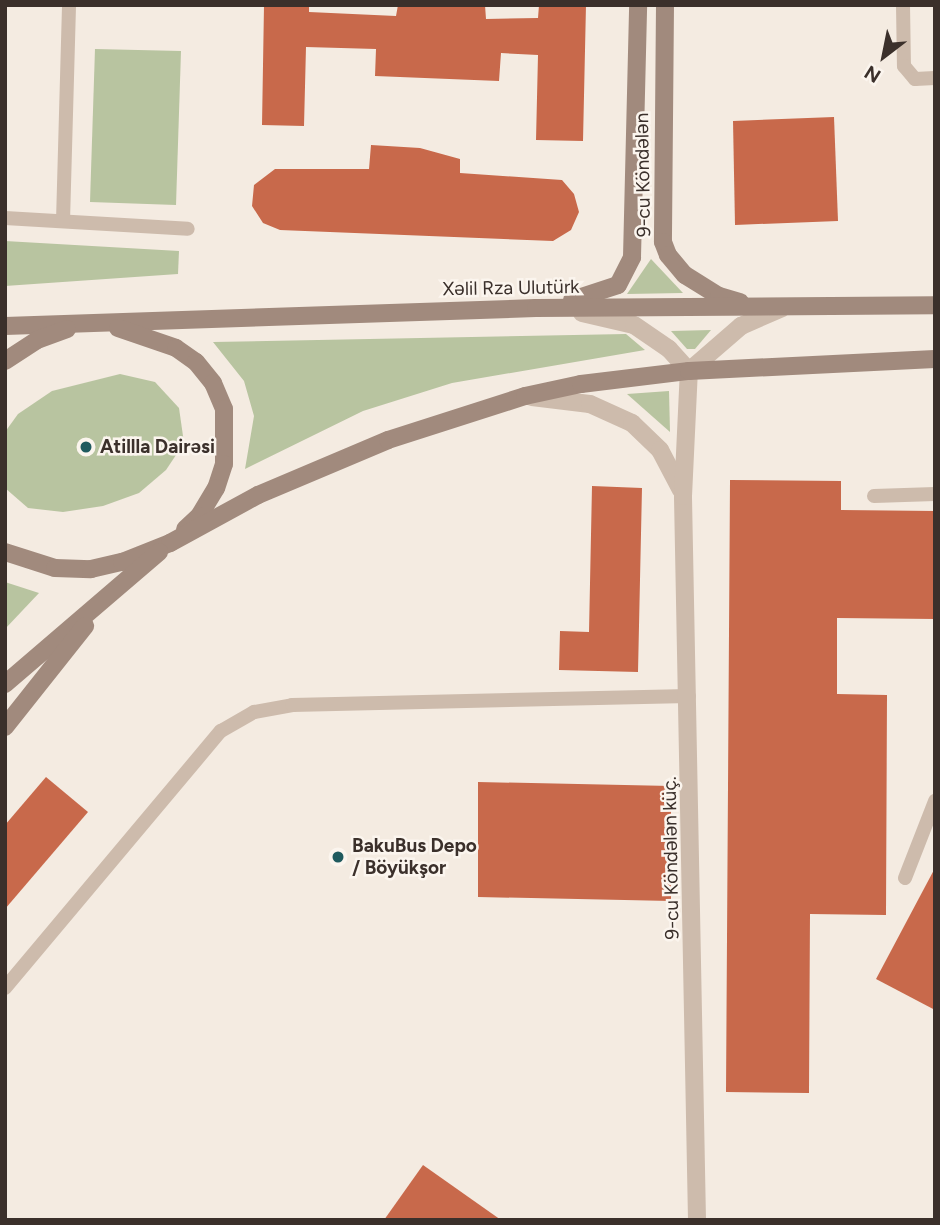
<!DOCTYPE html>
<html>
<head>
<meta charset="utf-8">
<style>
	body { margin:0 }
	#map { position:relative; width:940px; height:1225px; overflow:hidden; background:#f4ebe1; font-family:Figtree,sans-serif }
	div>[style] { position:absolute }
	.green>* { inset:0; background:#b8c4a0 }
	.building>* { inset:0; background:#c8694b }
	.service>* { height:14px; margin:-7px; padding:0 7px; transform-origin:7px; border-radius:7px; background:#cdbbac }
	.minor>* { height:18px; margin:-9px; padding:0 9px; transform-origin:9px; border-radius:9px; background:#cdbbac }
	.secondary>* { height:18px; margin:-9px; padding:0 9px; transform-origin:9px; border-radius:9px; background:#a18a7d }
	.dots>* { width:19px; height:19px; translate:-50% -50%; box-sizing:border-box; border:4px solid #fbf5ee; border-radius:50% }
	span { translate:-50% -50%; white-space:nowrap; text-align:center; line-height:1.15; -webkit-text-stroke:5px #fbf5ee; paint-order:stroke }
	.street-label { font-size:19px; color:#3b302b }
	.poi-label { font-size:19px; color:#3b302b; font-weight:700 }
	.left { translate:0 -50%; text-align:left }
	.frame { position:absolute; inset:0; border:7px solid #3b302b; pointer-events:none }
	.north { position:absolute; left:849px; top:21px; width:70px; height:70px; -webkit-text-stroke:5px #fbf5ee; paint-order:stroke; rotate:212deg; font-size:19px; font-weight:700; line-height:28px; text-align:center; color:#3b302b }
	.north::after { content:''; display:block; margin:auto; width:24px; height:32px; background:#3b302b; clip-path:polygon(50% 0,100% 100%,50% 72%,0 100%) }
</style>
</head>
<body>
<div id="map">
	<div class="green">
		<div style="clip-path:polygon(95px 49px,181px 51px,176px 205px,90px 202px)"></div>
		<div style="clip-path:polygon(5px 241px,179px 251px,178px 274px,5px 286px)"></div>
		<div style="clip-path:polygon(651px 259px,683px 293px,627px 294px)"></div>
		<div style="clip-path:polygon(711px 330px,695px 349px,687px 349px,671px 331px)"></div>
		<div style="clip-path:polygon(626px 334px,645px 350px,452px 383px,363px 411px,245px 469px,254px 416px,244px 381px,213px 342px)"></div>
		<div style="clip-path:polygon(120px 374px,155px 382px,179px 408px,184px 443px,166px 470px,139px 493px,103px 506px,63px 512px,28px 508px,5px 488px,5px 432px,18px 414px,52px 391px)"></div>
		<div style="clip-path:polygon(669px 391px,670px 432px,627px 394px)"></div>
		<div style="clip-path:polygon(5px 582px,39px 593px,5px 629px)"></div>
	</div>
	<div class="building">
		<div style="clip-path:polygon(264px 5px,309px 5px,309px 12px,396px 16px,398px 5px,485px 5px,486px 19px,538px 18px,539px 5px,586px 5px,583px 141px,536px 140px,538px 55px,501px 53px,499px 81px,375px 76px,376px 49px,306px 47px,304px 126px,262px 125px)"></div>
		<div style="clip-path:polygon(834px 117px,838px 221px,735px 225px,733px 121px)"></div>
		<div style="clip-path:polygon(371px 145px,420px 148px,460px 159px,460px 173px,562px 180px,574px 194px,579px 212px,571px 230px,553px 241px,280px 230px,263px 223px,252px 206px,254px 185px,275px 169px,369px 169px)"></div>
		<div style="clip-path:polygon(730px 480px,841px 481px,841px 510px,935px 511px,935px 619px,837px 618px,837px 694px,887px 695px,886px 915px,810px 914px,809px 1093px,726px 1092px)"></div>
		<div style="clip-path:polygon(592px 486px,642px 488px,638px 672px,559px 670px,560px 631px,589px 632px)"></div>
		<div style="clip-path:polygon(46px 777px,88px 812px,5px 909px,5px 825px)"></div>
		<div style="clip-path:polygon(478px 782px,671px 786px,671px 901px,478px 897px)"></div>
		<div style="clip-path:polygon(935px 868px,935px 1010px,876px 979px)"></div>
		<div style="clip-path:polygon(423px 1165px,501px 1220px,384px 1220px)"></div>
	</div>
	<div class="service">
		<div style="left:903px;top:5px;width:61px;rotate:89.1deg"></div>
		<div style="left:904px;top:66px;width:17px;rotate:50deg"></div>
		<div style="left:915px;top:79px;width:20px;rotate:-3deg"></div>
		<div style="left:5px;top:218px;width:183px;rotate:3.4deg"></div>
		<div style="left:63px;top:221px;width:216px;rotate:-88.4deg"></div>
		<div style="left:874px;top:496px;width:61px;rotate:-1.9deg"></div>
		<div style="left:905px;top:878px;width:83px;rotate:-68.7deg"></div>
		<div style="left:5px;top:988px;width:336px;rotate:-50deg"></div>
		<div style="left:221px;top:731px;width:38px;rotate:-30deg"></div>
		<div style="left:254px;top:712px;width:39px;rotate:-10deg"></div>
		<div style="left:292px;top:705px;width:397px;rotate:-1.3deg"></div>
	</div>
	<div class="minor">
		<div style="left:582px;top:313px;width:53px;rotate:13deg"></div>
		<div style="left:634px;top:325px;width:42px;rotate:34.4deg"></div>
		<div style="left:669px;top:349px;width:30px;rotate:48deg"></div>
		<div style="left:532px;top:397px;width:58px;rotate:6.9deg"></div>
		<div style="left:590px;top:404px;width:46px;rotate:24.3deg"></div>
		<div style="left:632px;top:423px;width:39px;rotate:44deg"></div>
		<div style="left:660px;top:450px;width:45px;rotate:62.3deg"></div>
		<div style="left:697px;top:1220px;width:724px;rotate:-91.11deg"></div>
		<div style="left:683px;top:496px;width:125px;rotate:-87.3deg"></div>
		<div style="left:689px;top:371px;width:69px;rotate:-40.9deg"></div>
		<div style="left:741px;top:326px;width:45px;rotate:-23.7deg"></div>
	</div>
	<div class="secondary">
		<div style="left:665px;top:5px;width:237px;rotate:90.5deg"></div>
		<div style="left:663px;top:242px;width:14px;rotate:69deg"></div>
		<div style="left:668px;top:255px;width:26px;rotate:50deg"></div>
		<div style="left:685px;top:275px;width:40px;rotate:32deg"></div>
		<div style="left:719px;top:296px;width:22px;rotate:16deg"></div>
		<div style="left:572px;top:300px;width:48px;rotate:-18.1deg"></div>
		<div style="left:618px;top:285px;width:31px;rotate:-63deg"></div>
		<div style="left:632px;top:257px;width:252px;rotate:-88.6deg"></div>
		<div style="left:5px;top:326px;width:531px;rotate:-1.94deg"></div>
		<div style="left:536px;top:308px;width:399px;rotate:-0.4deg"></div>
		<div style="left:118px;top:328px;width:61px;rotate:19deg"></div>
		<div style="left:176px;top:348px;width:24px;rotate:35deg"></div>
		<div style="left:196px;top:362px;width:27px;rotate:51deg"></div>
		<div style="left:213px;top:383px;width:28px;rotate:67deg"></div>
		<div style="left:224px;top:409px;width:55px;rotate:90deg"></div>
		<div style="left:224px;top:464px;width:25px;rotate:108deg"></div>
		<div style="left:216px;top:488px;width:33px;rotate:121deg"></div>
		<div style="left:199px;top:516px;width:19px;rotate:137deg"></div>
		<div style="left:5px;top:361px;width:38px;rotate:-33deg"></div>
		<div style="left:37px;top:340px;width:32px;rotate:-20deg"></div>
		<div style="left:5px;top:552px;width:52px;rotate:17.7deg"></div>
		<div style="left:55px;top:568px;width:36px;rotate:2deg"></div>
		<div style="left:91px;top:569px;width:32px;rotate:-13deg"></div>
		<div style="left:122px;top:562px;width:52px;rotate:-21.6deg"></div>
		<div style="left:170px;top:543px;width:100px;rotate:-28.6deg"></div>
		<div style="left:258px;top:495px;width:141px;rotate:-22.9deg"></div>
		<div style="left:388px;top:440px;width:144px;rotate:-17.8deg"></div>
		<div style="left:525px;top:396px;width:57px;rotate:-12.1deg"></div>
		<div style="left:581px;top:384px;width:109px;rotate:-6.9deg"></div>
		<div style="left:689px;top:371px;width:246px;rotate:-2.8deg"></div>
		<div style="left:5px;top:684px;width:203px;rotate:-40.6deg"></div>
		<div style="left:5px;top:727px;width:129px;rotate:-51.6deg"></div>
	</div>
	<div class="dots">
		<div style="left:86px;top:447px;background:#1f5a5e"></div>
		<div style="left:338px;top:857px;background:#1f5a5e"></div>
	</div>
	<div class="street-label">
		<span style="left:643px;top:175px;rotate:-91deg">9-cu Köndələn</span>
		<span style="left:511px;top:288px;rotate:-1deg">Xəlil Rza Ulutürk</span>
		<span style="left:671px;top:858px;rotate:-91deg">9-cu Köndələn küç.</span>
	</div>
	<div class="poi-label">
		<span class="left" style="left:100px;top:447px">Atillla Dairəsi</span>
		<span class="left" style="left:352px;top:857px">BakuBus Depo<br>/ Böyükşor</span>
	</div>
	<div class="frame"></div>
	<div class="north">N</div>
</div>
</body>
</html>
